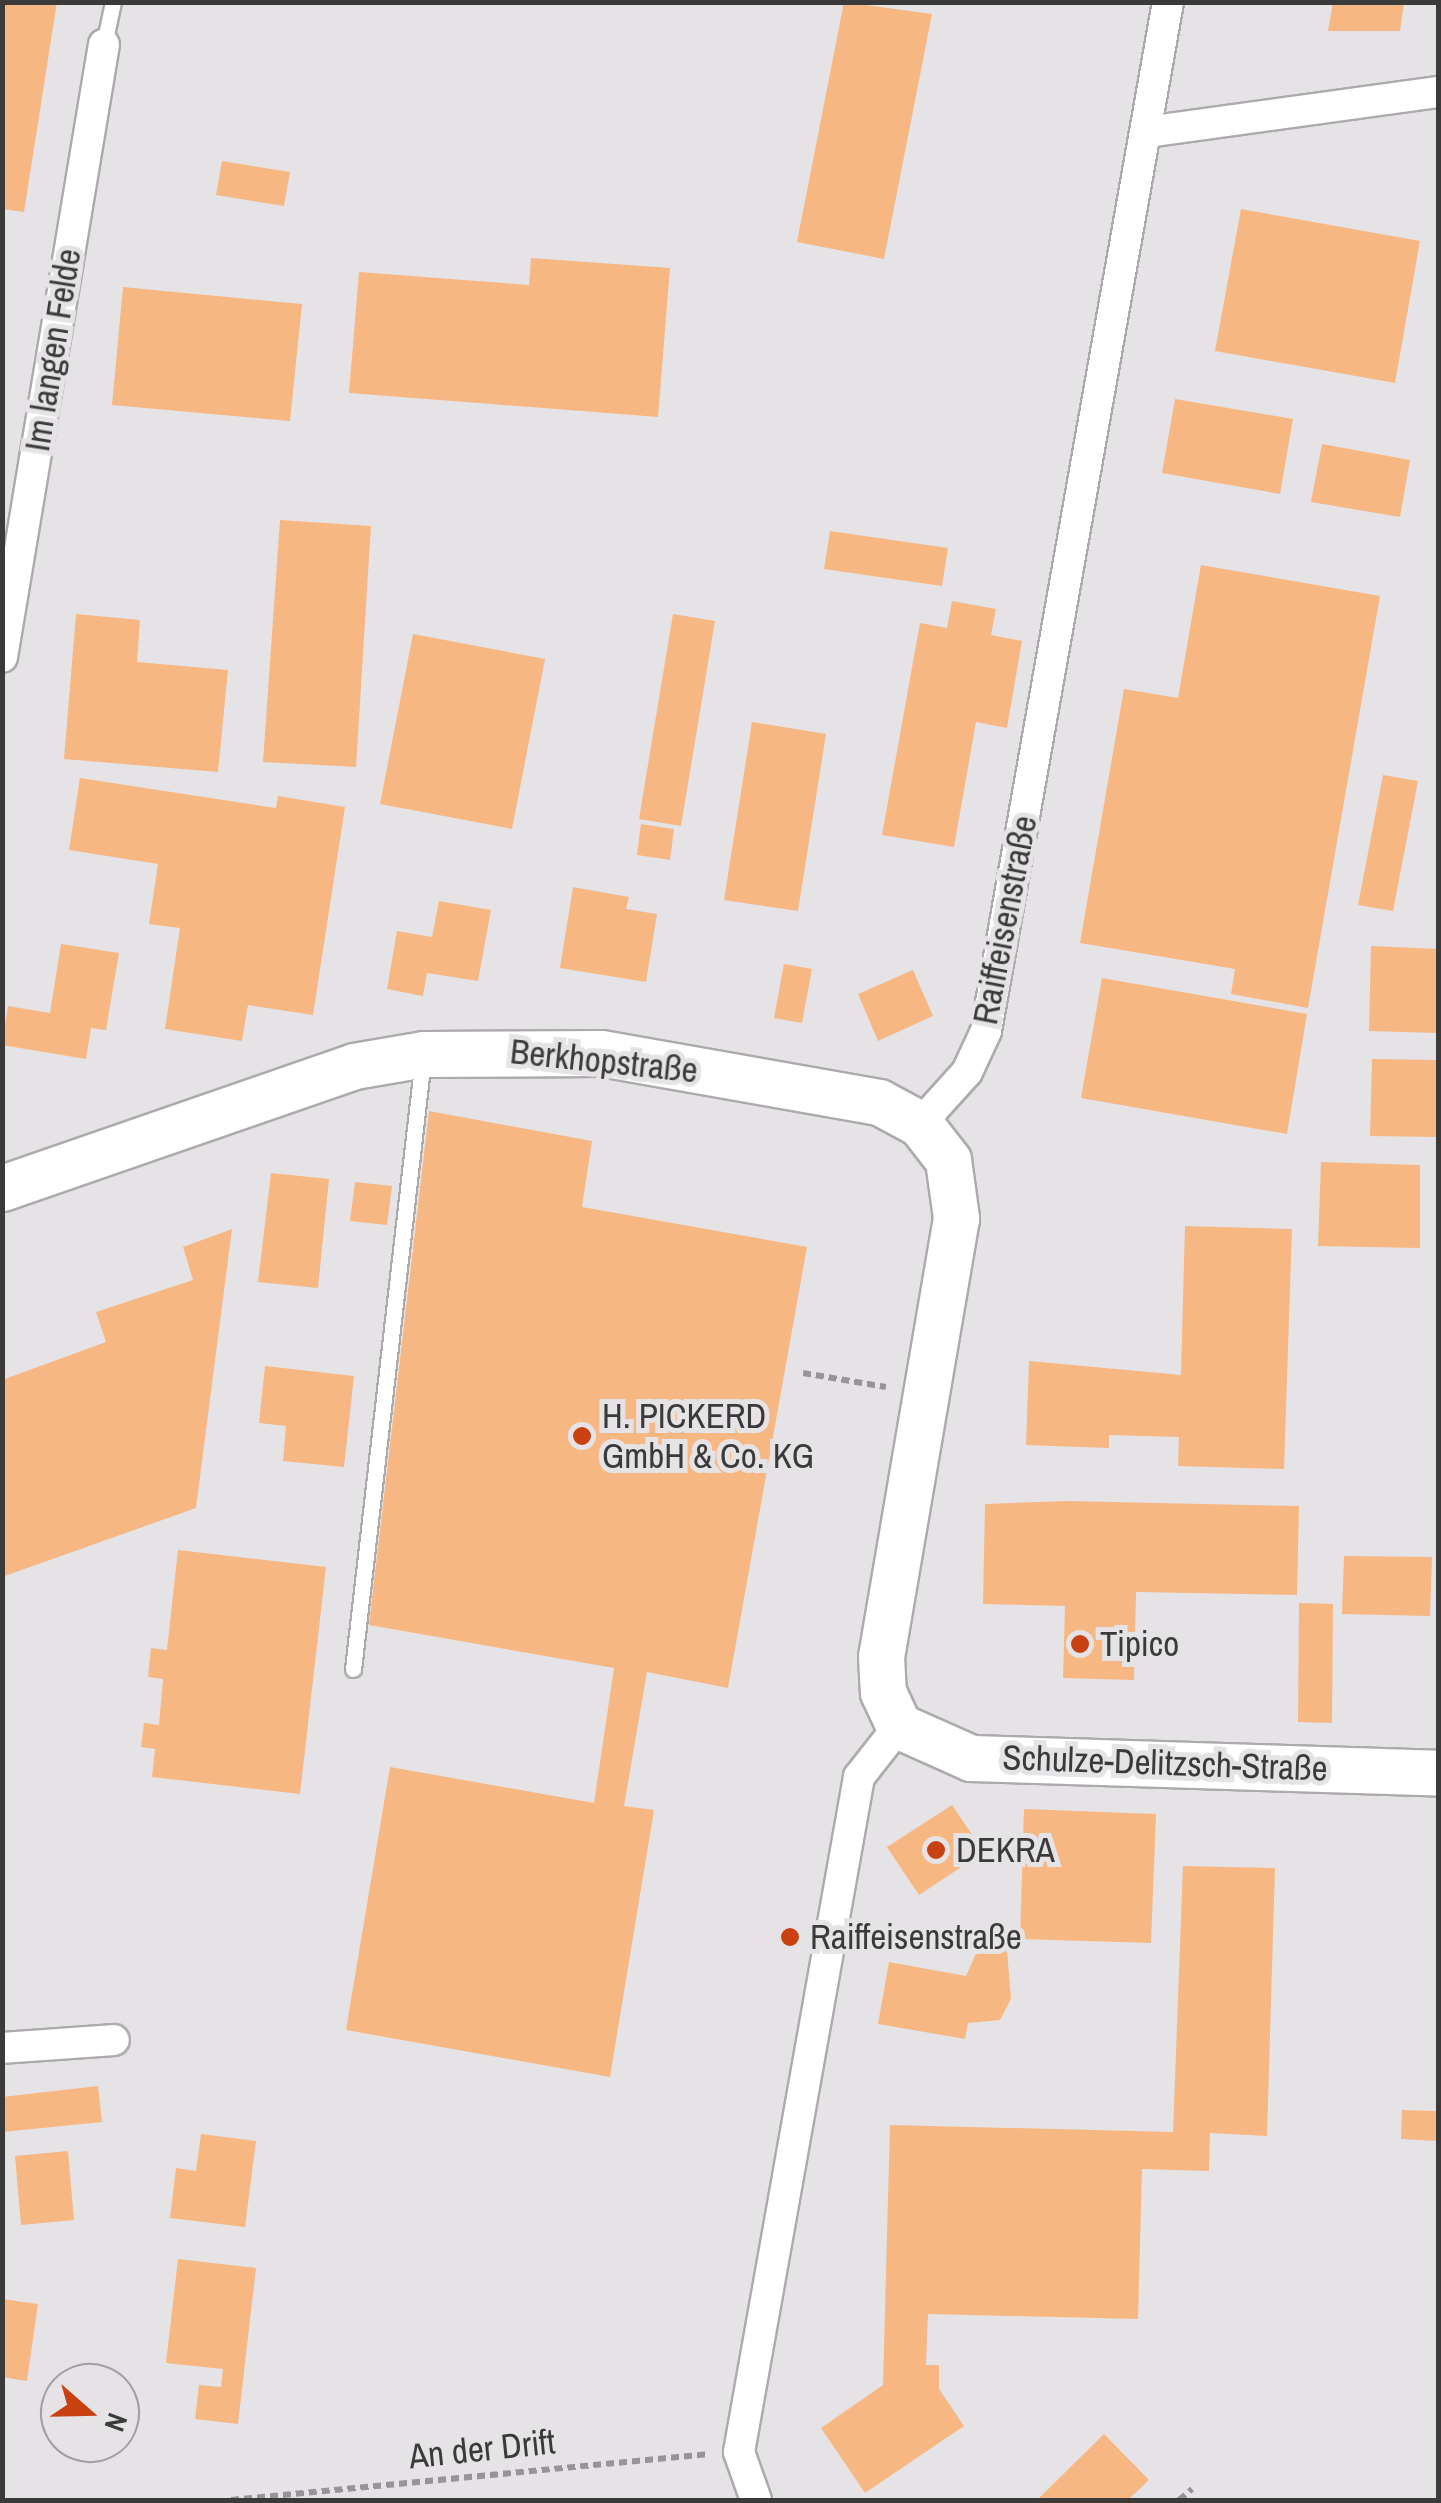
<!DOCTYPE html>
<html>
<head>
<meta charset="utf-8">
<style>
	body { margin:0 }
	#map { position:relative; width:1441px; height:2503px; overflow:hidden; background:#e6e3e7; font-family:"Archivo Narrow",sans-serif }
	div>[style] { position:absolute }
	.building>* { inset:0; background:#f6b783 }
	.path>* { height:6px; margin-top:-3px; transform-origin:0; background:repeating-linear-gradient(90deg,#969496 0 8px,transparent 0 13px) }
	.roads { filter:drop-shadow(2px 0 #adaaad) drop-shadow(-2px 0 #adaaad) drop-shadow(0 2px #adaaad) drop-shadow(0 -2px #adaaad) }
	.lane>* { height:15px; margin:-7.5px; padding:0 7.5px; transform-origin:7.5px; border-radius:7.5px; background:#fff }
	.street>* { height:30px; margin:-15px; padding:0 15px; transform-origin:15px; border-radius:15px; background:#fff }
	.secondary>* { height:45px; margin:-22.5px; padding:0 22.5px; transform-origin:22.5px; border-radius:22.5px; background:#fff }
	.dots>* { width:28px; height:28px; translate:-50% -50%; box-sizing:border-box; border:5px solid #e6e3e7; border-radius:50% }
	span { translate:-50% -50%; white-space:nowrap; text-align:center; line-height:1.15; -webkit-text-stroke:10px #e6e3e7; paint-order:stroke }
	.street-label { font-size:35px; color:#3b3a3b }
	.poi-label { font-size:35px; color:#3b3a3b }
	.left { translate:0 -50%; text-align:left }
	.frame { position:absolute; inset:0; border:5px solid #3b3a3b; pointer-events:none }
	.north { position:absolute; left:40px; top:2363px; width:100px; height:100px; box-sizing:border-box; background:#e6e3e7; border:2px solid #a29fa2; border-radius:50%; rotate:110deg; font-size:28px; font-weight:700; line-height:40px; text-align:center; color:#3b3a3b }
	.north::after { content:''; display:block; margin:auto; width:35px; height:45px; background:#c94110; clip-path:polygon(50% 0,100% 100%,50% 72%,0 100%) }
</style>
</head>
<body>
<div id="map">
	<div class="building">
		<div style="clip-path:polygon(2px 2px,57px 2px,24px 212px,2px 209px)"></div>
		<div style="clip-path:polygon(844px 2px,932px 14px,884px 259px,797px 242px)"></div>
		<div style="clip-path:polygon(1333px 2px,1404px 2px,1400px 31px,1328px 31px)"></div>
		<div style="clip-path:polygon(222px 161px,290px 172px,284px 206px,216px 195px)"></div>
		<div style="clip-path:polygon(1241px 209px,1420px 241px,1395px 383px,1215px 351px)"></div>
		<div style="clip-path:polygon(531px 258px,670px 268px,658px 417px,349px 393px,359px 272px,529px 285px)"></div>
		<div style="clip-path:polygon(123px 287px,302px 304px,290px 421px,112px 405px)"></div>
		<div style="clip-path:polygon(1175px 399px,1293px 419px,1280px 494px,1162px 473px)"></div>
		<div style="clip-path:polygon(1322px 444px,1410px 460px,1400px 517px,1311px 502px)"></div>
		<div style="clip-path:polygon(280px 520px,371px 526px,356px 767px,263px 762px)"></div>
		<div style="clip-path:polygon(830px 531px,948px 548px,942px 586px,824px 569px)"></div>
		<div style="clip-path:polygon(1201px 565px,1380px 596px,1308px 1008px,1231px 994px,1235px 969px,1080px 943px,1124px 689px,1178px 698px)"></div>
		<div style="clip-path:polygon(952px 601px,996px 609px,991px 635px,1022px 641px,1007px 728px,976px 722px,954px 847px,882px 835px,920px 623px,947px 628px)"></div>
		<div style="clip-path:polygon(76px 614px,140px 620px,137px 662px,228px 670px,218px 772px,64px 759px)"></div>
		<div style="clip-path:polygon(673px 614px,715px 621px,681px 826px,639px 819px)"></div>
		<div style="clip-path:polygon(413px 634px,545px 659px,512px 829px,380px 804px)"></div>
		<div style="clip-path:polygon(752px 722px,826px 734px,798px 911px,724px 900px)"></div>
		<div style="clip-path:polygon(1383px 775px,1418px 781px,1393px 911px,1358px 905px)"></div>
		<div style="clip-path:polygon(80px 778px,276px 808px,278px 796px,345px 807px,313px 1015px,248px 1005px,242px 1041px,165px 1029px,180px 928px,149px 924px,158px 864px,69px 850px)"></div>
		<div style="clip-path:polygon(641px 824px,674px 829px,670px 860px,637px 855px)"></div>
		<div style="clip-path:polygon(573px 887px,629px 897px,626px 909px,657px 914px,646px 982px,560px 968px)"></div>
		<div style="clip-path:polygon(439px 901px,491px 910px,478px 981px,427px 973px,423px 996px,387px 989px,397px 931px,432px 937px)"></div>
		<div style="clip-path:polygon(61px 944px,119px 953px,106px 1030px,91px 1028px,86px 1059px,2px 1045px,8px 1006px,50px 1013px)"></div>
		<div style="clip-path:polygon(1371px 946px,1438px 949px,1438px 1033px,1369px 1031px)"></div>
		<div style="clip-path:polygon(784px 964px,812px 969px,802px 1023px,774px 1018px)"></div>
		<div style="clip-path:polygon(913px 970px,933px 1016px,878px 1041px,858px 994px)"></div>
		<div style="clip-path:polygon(1102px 978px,1307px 1014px,1287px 1134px,1081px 1098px)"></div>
		<div style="clip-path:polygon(1372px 1059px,1438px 1060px,1438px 1137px,1370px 1136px)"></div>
		<div style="clip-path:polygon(429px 1111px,592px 1141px,582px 1207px,807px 1247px,728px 1688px,647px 1672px,624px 1806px,654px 1810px,610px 2077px,346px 2030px,390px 1767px,594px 1803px,614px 1668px,369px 1625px)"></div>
		<div style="clip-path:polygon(1321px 1162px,1420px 1165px,1420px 1248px,1318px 1246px)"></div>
		<div style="clip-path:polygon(271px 1173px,329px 1179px,318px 1288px,258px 1282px)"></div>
		<div style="clip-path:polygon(355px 1182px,392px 1186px,387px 1225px,350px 1221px)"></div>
		<div style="clip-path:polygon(1185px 1226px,1292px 1229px,1284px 1469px,1178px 1466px,1179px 1437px,1109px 1435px,1109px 1448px,1026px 1445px,1029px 1361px,1181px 1375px)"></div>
		<div style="clip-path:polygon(232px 1229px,196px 1508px,2px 1577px,2px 1380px,106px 1342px,96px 1312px,193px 1280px,183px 1247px)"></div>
		<div style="clip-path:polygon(265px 1366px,354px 1376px,344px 1467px,283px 1461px,286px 1426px,259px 1423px)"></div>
		<div style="clip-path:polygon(1067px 1501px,1299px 1506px,1297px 1595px,1136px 1592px,1134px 1680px,1063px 1678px,1065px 1606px,983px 1604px,985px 1504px)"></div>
		<div style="clip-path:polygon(178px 1550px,326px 1567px,300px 1794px,152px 1777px,155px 1749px,141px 1747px,144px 1723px,159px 1725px,163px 1679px,148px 1677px,151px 1648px,167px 1650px)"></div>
		<div style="clip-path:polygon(1344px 1556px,1432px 1557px,1430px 1616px,1342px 1614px)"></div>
		<div style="clip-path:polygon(1299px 1603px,1333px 1604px,1332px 1723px,1298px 1722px)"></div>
		<div style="clip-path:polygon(952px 1805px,984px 1852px,919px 1895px,887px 1847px)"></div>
		<div style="clip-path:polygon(1024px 1809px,1156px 1814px,1151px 1943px,1020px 1939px)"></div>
		<div style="clip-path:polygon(1183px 1866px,1275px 1868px,1267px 2136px,1210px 2133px,1209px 2171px,1142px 2169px,1138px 2319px,928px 2314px,926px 2365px,939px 2365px,939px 2389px,964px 2426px,865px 2493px,821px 2428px,883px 2385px,890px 2125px,1173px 2132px)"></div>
		<div style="clip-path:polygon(989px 1924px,1005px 1926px,1011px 1999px,1000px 2020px,968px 2023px,965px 2039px,878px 2024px,889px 1962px,966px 1976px)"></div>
		<div style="clip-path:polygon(98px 2086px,102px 2122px,2px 2132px,2px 2097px)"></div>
		<div style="clip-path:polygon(1402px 2110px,1438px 2111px,1438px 2141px,1401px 2139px)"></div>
		<div style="clip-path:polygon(201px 2134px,256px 2141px,245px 2227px,170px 2218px,176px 2168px,196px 2171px)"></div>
		<div style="clip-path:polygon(68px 2151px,74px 2220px,21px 2225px,15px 2156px)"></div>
		<div style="clip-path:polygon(178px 2259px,256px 2268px,238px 2424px,195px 2419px,199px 2385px,221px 2387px,223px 2369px,166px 2363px)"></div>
		<div style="clip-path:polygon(2px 2299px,38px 2304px,27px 2381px,2px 2377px)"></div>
		<div style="clip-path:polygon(1104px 2434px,1149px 2480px,1128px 2500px,1037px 2500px)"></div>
	</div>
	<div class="path">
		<div style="left:803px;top:1373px;width:84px;rotate:9.6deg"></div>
		<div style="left:231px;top:2500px;width:478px;rotate:-5.5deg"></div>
		<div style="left:1179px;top:2500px;width:17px;rotate:-40deg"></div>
	</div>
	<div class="roads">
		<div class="lane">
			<div style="left:104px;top:44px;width:43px;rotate:-77.9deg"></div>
			<div style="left:353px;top:1669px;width:615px;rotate:-83.46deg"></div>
		</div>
		<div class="street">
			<div style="left:1146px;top:132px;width:295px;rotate:-7.8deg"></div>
			<div style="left:2px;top:657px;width:621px;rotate:-80.55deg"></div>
			<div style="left:920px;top:1124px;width:70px;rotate:-47.9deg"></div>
			<div style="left:967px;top:1072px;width:45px;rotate:-65.1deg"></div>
			<div style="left:986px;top:1031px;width:1045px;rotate:-79.97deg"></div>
			<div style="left:2px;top:2048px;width:112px;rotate:-4.1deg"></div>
			<div style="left:756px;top:2500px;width:51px;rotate:-109.5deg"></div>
			<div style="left:739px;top:2452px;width:686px;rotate:-79.92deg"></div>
			<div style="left:859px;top:1777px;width:65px;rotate:-51.9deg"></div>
		</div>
		<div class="secondary">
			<div style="left:2px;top:1188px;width:373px;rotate:-19.1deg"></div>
			<div style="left:354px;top:1066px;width:71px;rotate:-9.7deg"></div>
			<div style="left:424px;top:1054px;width:177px;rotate:-0.3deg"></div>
			<div style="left:601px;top:1053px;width:282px;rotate:10deg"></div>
			<div style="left:879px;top:1102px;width:47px;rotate:28.2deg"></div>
			<div style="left:920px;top:1124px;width:46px;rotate:52.1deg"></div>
			<div style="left:948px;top:1160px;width:59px;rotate:82.1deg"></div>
			<div style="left:956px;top:1218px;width:444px;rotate:99.7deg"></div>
			<div style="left:881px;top:1656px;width:36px;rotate:87deg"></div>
			<div style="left:883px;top:1692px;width:38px;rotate:65deg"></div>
			<div style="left:899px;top:1726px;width:79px;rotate:24deg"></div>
			<div style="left:971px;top:1758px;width:467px;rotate:1.8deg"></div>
		</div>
	</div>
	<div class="dots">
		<div style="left:582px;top:1436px;background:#c94110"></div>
		<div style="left:1080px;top:1644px;background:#c94110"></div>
		<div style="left:936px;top:1850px;background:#c94110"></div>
		<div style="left:790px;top:1937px;background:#c94110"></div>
	</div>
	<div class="street-label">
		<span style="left:53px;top:350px;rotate:-81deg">Im langen Felde</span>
		<span style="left:1005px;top:920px;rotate:-79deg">Raiffeisenstraße</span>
		<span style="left:604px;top:1061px;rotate:6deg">Berkhopstraße</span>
		<span style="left:1165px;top:1763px;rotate:2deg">Schulze-Delitzsch-Straße</span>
		<span style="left:482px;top:2449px;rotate:-6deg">An der Drift</span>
	</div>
	<div class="poi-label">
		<span class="left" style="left:602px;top:1436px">H. PICKERD<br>GmbH &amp; Co. KG</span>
		<span class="left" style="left:1100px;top:1644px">Tipico</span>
		<span class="left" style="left:956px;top:1850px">DEKRA</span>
		<span class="left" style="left:810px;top:1937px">Raiffeisenstraße</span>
	</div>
	<div class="frame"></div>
	<div class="north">N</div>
</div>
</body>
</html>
